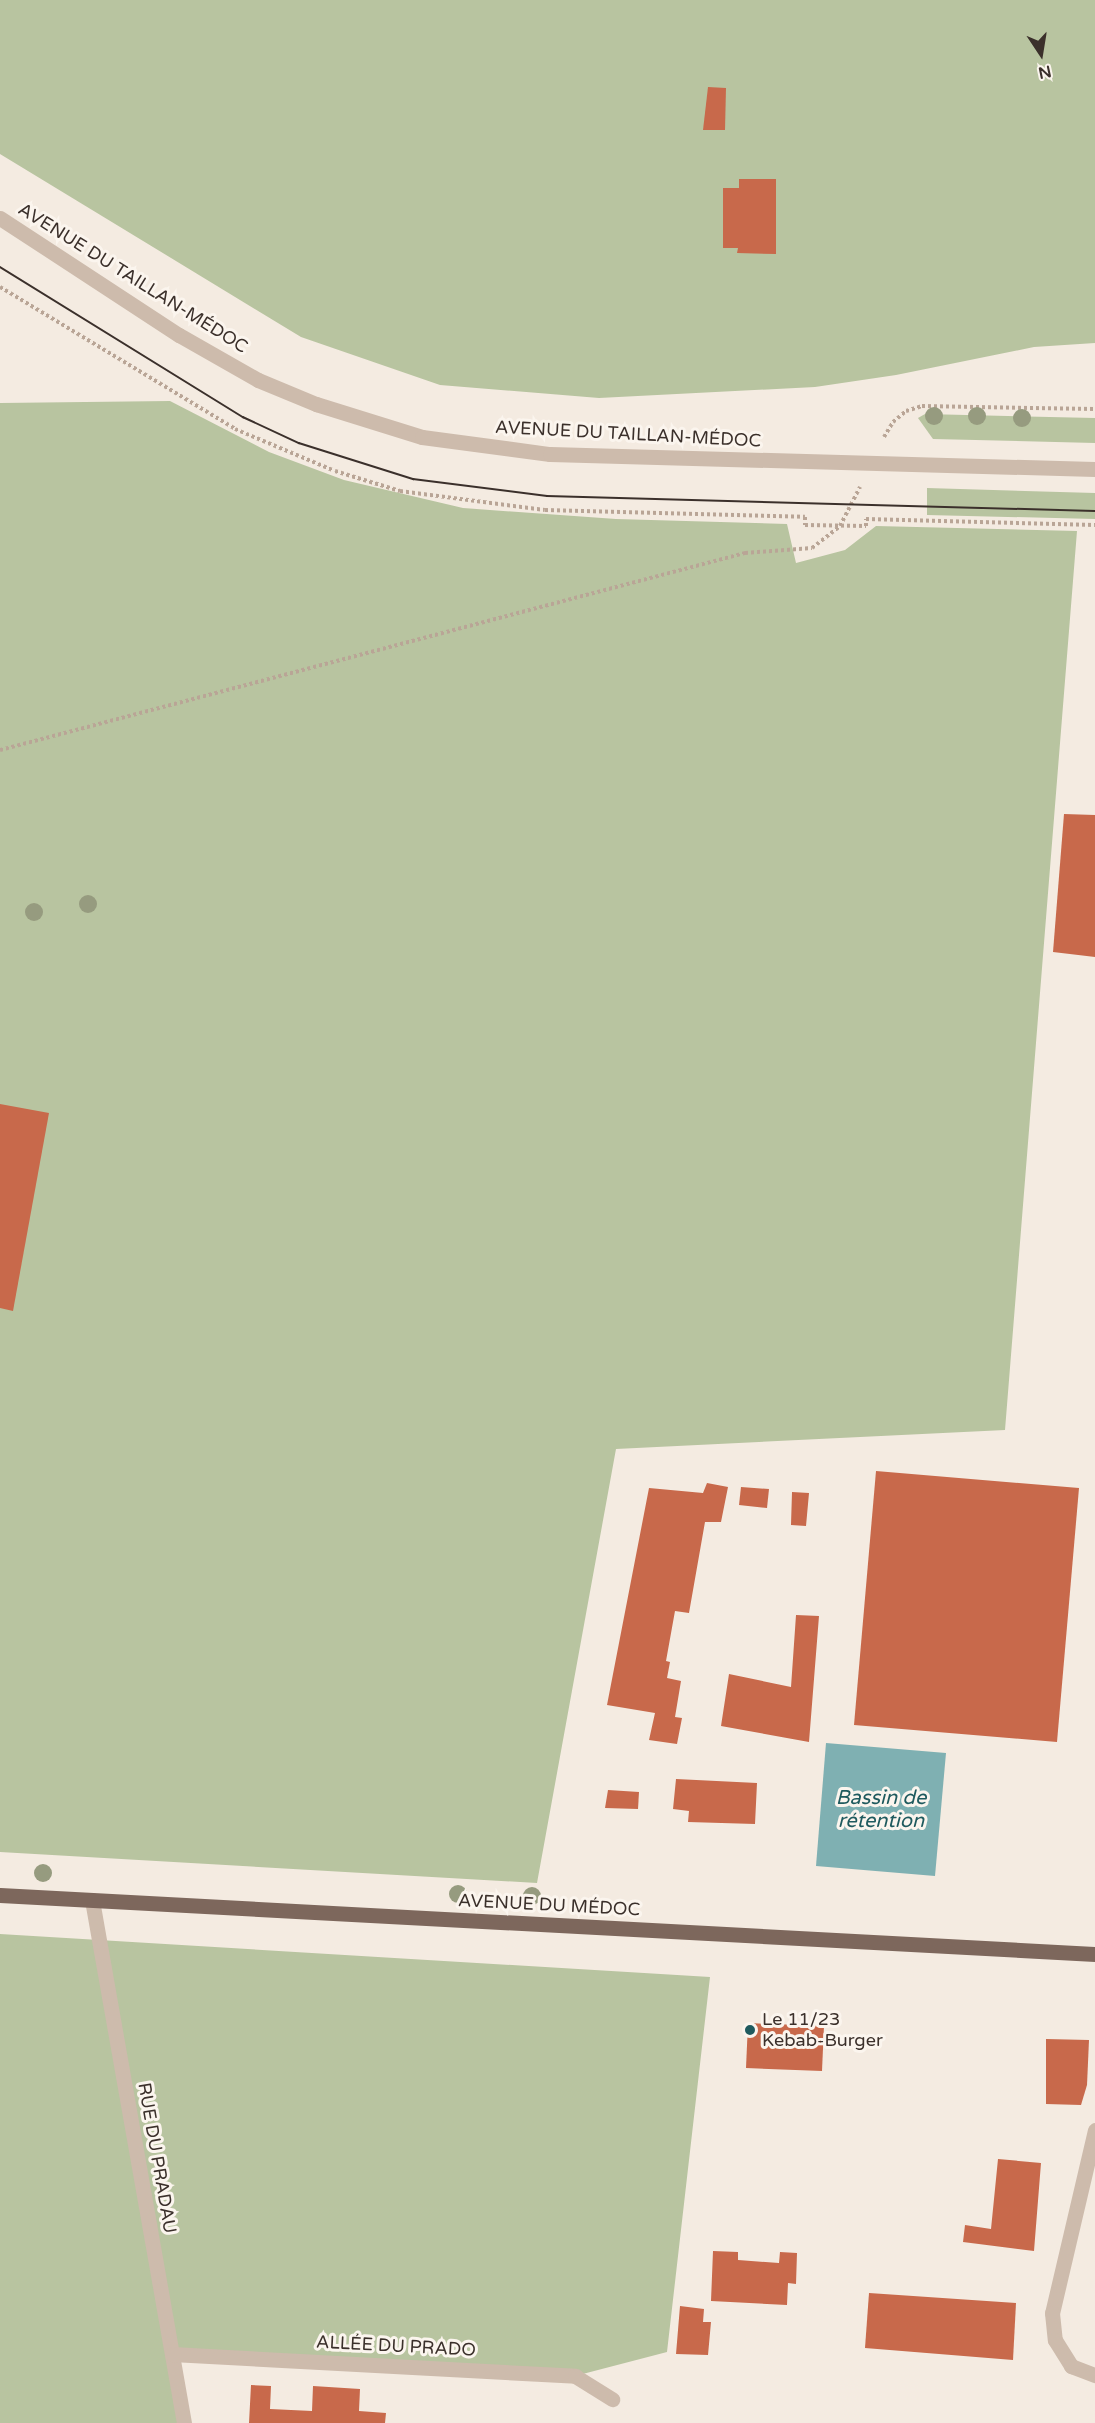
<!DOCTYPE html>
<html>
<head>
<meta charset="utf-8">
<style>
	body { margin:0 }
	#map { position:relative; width:1095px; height:2423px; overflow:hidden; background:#f4ebe1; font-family:"Varela Round",sans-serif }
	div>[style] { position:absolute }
	.green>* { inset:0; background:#b8c4a0 }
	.water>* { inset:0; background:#7fb0b2 }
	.building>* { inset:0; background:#c8694b }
	.path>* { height:4px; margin-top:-2px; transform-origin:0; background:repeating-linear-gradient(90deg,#b9a596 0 3px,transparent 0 6px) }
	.minor>* { height:15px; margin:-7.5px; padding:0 7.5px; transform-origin:7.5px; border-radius:7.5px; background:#cdbbac }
	.major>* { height:15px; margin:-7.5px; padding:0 7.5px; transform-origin:7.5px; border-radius:7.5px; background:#7d675c }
	.tram>* { height:1.5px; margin:-0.75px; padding:0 0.75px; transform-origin:0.75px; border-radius:0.75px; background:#3b302b }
	.trees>* { width:18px; height:18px; margin:-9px; border-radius:50%; background:#969b7f }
	.dots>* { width:16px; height:16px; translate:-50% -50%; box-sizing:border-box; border:3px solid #fbf5ee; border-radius:50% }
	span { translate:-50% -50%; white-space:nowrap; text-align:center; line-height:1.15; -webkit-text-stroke:6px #fbf5ee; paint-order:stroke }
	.street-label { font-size:18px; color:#3b302b }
	.poi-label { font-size:18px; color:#3b302b }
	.left { translate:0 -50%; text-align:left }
	.water-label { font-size:20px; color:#1f5a5e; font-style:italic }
	.north { position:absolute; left:1011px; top:24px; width:60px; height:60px; -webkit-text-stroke:4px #fbf5ee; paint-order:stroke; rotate:168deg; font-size:16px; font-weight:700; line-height:24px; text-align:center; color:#3b302b }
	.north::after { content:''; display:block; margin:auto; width:21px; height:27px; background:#3b302b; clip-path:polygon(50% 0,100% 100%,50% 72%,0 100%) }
</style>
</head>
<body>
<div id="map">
	<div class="green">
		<div style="clip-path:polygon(0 0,1095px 0,1095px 343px,1034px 347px,896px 375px,815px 387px,599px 398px,440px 385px,301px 337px,0 154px)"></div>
		<div style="clip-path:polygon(170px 401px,269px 452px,344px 480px,463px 508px,616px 519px,787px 524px,796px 563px,845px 550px,876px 526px,1077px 531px,1005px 1430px,616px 1449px,537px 1883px,0 1852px,0 403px)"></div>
		<div style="clip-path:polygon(925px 414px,1095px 418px,1095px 443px,933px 439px,918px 418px)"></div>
		<div style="clip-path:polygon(927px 488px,1095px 493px,1095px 519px,927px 515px)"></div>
		<div style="clip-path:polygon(0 1934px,710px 1977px,667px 2352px,575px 2376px,172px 2354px,184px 2423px,0 2423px)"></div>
	</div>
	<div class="water">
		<div style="clip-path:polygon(826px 1743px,946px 1753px,935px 1876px,816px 1866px)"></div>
	</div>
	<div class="building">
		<div style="clip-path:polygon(708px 87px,726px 88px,725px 130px,703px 130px)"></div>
		<div style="clip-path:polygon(739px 179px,776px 179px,776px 254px,737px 253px,738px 248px,723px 248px,723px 188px,739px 188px)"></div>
		<div style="clip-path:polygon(1064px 814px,1095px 815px,1095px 957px,1053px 952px)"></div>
		<div style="clip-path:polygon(0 1104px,49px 1113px,13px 1311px,0 1308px)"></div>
		<div style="clip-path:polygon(876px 1471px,1079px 1488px,1057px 1742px,854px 1725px)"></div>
		<div style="clip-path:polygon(707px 1483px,728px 1487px,721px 1522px,705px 1522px,689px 1613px,675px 1611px,666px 1661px,670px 1662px,667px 1678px,681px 1681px,675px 1717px,682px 1718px,677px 1744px,649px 1740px,655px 1713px,607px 1705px,649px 1488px,703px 1493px)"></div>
		<div style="clip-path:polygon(741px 1487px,769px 1489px,767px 1508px,739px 1505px)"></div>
		<div style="clip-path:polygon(792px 1492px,809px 1493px,806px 1526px,791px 1525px)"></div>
		<div style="clip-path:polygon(796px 1615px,819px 1616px,809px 1742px,721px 1726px,729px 1674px,791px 1687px)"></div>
		<div style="clip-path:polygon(676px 1779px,757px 1783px,755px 1824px,688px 1822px,689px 1811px,673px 1809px)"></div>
		<div style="clip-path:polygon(608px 1790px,639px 1792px,638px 1809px,605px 1808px)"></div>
		<div style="clip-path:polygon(748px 2023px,824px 2026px,822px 2071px,746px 2068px)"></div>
		<div style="clip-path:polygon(1046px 2039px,1089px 2040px,1087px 2085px,1081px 2105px,1046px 2104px)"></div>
		<div style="clip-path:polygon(998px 2159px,1041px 2163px,1034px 2251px,963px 2242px,965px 2225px,991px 2229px)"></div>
		<div style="clip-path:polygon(713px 2251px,738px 2252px,738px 2260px,779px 2263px,780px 2252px,797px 2253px,796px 2284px,788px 2283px,787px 2305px,711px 2301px)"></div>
		<div style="clip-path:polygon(869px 2293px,1016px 2303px,1013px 2360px,865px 2348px)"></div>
		<div style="clip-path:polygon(680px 2306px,704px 2309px,703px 2322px,711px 2322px,708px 2355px,676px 2354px)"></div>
		<div style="clip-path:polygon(251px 2385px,271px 2386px,270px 2409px,312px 2411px,313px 2386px,360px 2389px,359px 2411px,386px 2413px,385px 2423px,249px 2423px)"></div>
	</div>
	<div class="path">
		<div style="left:0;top:287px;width:275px;rotate:31.1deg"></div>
		<div style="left:235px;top:429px;width:108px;rotate:22.8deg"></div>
		<div style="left:335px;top:471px;width:68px;rotate:17.1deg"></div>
		<div style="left:400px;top:491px;width:146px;rotate:7.5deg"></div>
		<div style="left:545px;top:510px;width:260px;rotate:1.5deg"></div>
		<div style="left:805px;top:517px;width:8px;rotate:90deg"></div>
		<div style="left:805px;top:525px;width:61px;rotate:0.9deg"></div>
		<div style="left:866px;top:526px;width:7px;rotate:-90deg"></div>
		<div style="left:866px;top:519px;width:229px;rotate:1.5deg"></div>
		<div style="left:884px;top:437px;width:17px;rotate:-59deg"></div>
		<div style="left:893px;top:422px;width:17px;rotate:-40deg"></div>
		<div style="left:906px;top:411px;width:17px;rotate:-17deg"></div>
		<div style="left:922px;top:406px;width:173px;rotate:1deg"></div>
		<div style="left:0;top:750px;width:771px;rotate:-14.81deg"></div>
		<div style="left:745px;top:553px;width:67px;rotate:-4.3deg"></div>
		<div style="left:812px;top:548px;width:36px;rotate:-38deg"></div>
		<div style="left:840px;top:526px;width:44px;rotate:-62.9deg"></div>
	</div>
	<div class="minor">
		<div style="left:0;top:218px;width:214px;rotate:33.2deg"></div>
		<div style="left:179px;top:335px;width:91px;rotate:29.7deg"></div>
		<div style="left:258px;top:380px;width:63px;rotate:22.5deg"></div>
		<div style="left:316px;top:404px;width:111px;rotate:17.3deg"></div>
		<div style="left:422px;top:437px;width:129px;rotate:7.6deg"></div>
		<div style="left:550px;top:454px;width:545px;rotate:1.58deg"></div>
		<div style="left:92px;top:1900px;width:531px;rotate:80.02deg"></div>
		<div style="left:1095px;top:2130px;width:188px;rotate:103.2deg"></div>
		<div style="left:1052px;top:2313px;width:27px;rotate:84deg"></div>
		<div style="left:1055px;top:2340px;width:31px;rotate:58deg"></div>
		<div style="left:1071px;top:2366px;width:26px;rotate:21deg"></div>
		<div style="left:172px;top:2354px;width:404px;rotate:3.1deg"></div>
		<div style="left:575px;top:2376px;width:44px;rotate:31.9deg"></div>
	</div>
	<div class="major">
		<div style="left:0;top:1895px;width:1097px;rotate:3.08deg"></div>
	</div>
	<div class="tram">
		<div style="left:0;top:267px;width:286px;rotate:31.7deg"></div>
		<div style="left:243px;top:417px;width:62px;rotate:24.9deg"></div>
		<div style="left:299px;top:443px;width:120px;rotate:17.5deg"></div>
		<div style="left:413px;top:479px;width:135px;rotate:7.2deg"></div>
		<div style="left:547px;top:496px;width:548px;rotate:1.57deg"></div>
	</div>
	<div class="trees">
		<div style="left:934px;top:416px"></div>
		<div style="left:977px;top:416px"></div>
		<div style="left:1022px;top:418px"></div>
		<div style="left:88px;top:904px"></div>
		<div style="left:34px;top:912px"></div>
		<div style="left:43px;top:1873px"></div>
		<div style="left:458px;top:1894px"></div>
		<div style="left:532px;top:1896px"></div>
	</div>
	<div class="dots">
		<div style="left:750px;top:2030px;background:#1f5a5e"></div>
	</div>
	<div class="street-label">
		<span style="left:133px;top:278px;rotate:32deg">AVENUE DU TAILLAN-MÉDOC</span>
		<span style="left:628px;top:434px;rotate:3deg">AVENUE DU TAILLAN-MÉDOC</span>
		<span style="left:549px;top:1905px;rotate:3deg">AVENUE DU MÉDOC</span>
		<span style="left:157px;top:2158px;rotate:80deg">RUE DU PRADAU</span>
		<span style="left:396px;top:2346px;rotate:3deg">ALLÉE DU PRADO</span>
	</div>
	<div class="poi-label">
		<span class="left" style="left:762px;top:2030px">Le 11/23<br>Kebab-Burger</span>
	</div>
	<div class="water-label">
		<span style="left:881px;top:1810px">Bassin de<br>rétention</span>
	</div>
	<div class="north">N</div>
</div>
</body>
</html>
